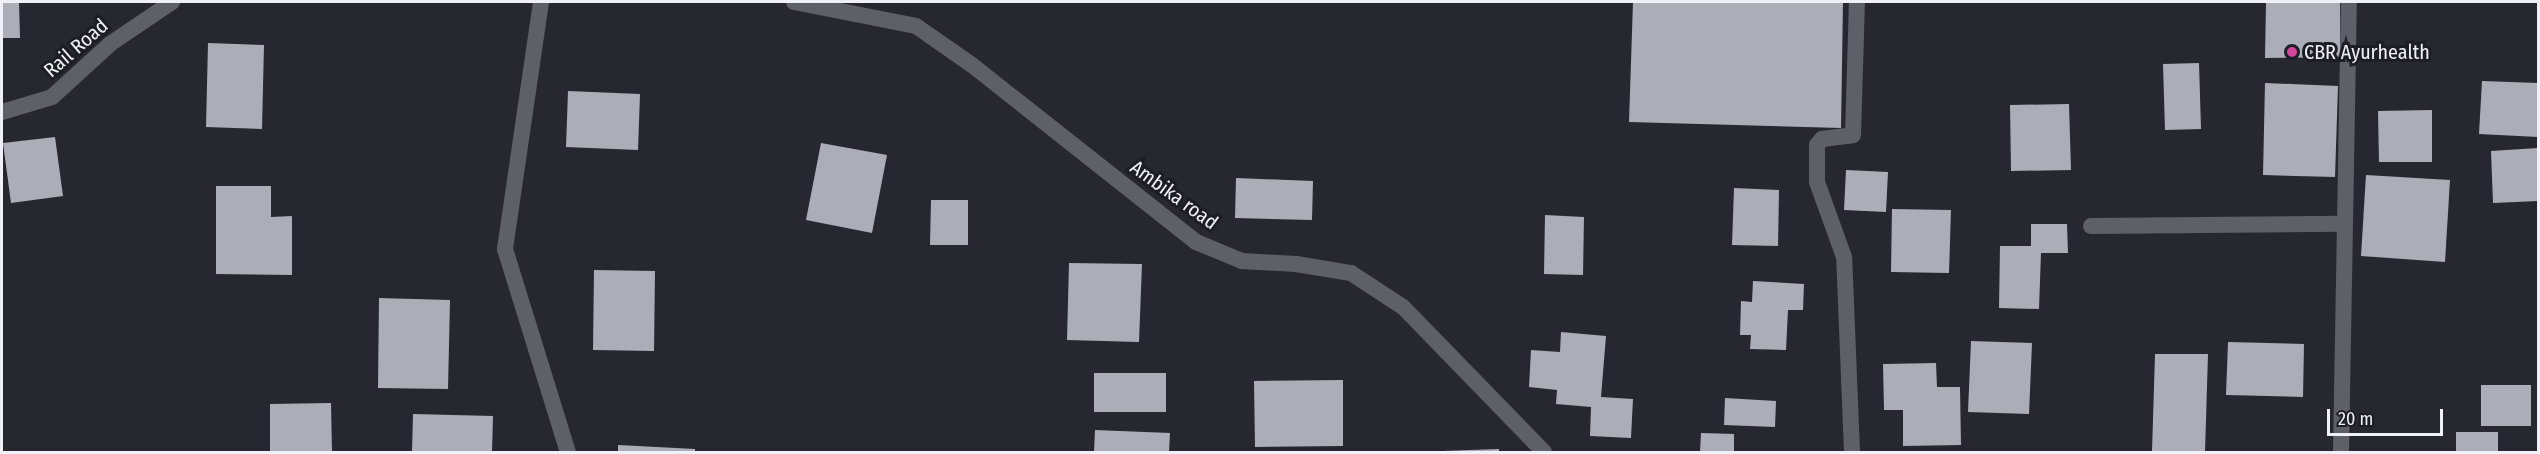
<!DOCTYPE html>
<html>
<head>
<meta charset="utf-8">
<style>
	body { margin:0 }
	#map { position:relative; width:2540px; height:454px; overflow:hidden; background:#27282f; font-family:"Fira Sans Condensed",sans-serif }
	div>[style] { position:absolute }
	.building>* { inset:0; background:#acaeb7 }
	.service>* { height:16px; margin:-8px; padding:0 8px; transform-origin:8px; border-radius:8px; background:#5e6068 }
	.minor>* { height:16px; margin:-8px; padding:0 8px; transform-origin:8px; border-radius:8px; background:#5e6068 }
	.dots>* { width:16px; height:16px; translate:-50% -50%; box-sizing:border-box; border:3px solid #1d1e25; border-radius:50% }
	span { translate:-50% -50%; white-space:nowrap; text-align:center; line-height:1.15; -webkit-text-stroke:6px #1d1e25; paint-order:stroke }
	.street-label { font-size:20px; color:#f0f1f6 }
	.poi-label { font-size:20px; color:#f0f1f6 }
	.left { translate:0 -50%; text-align:left }
	.frame { position:absolute; inset:0; border:3px solid #f0f1f6; pointer-events:none }
	.scale { position:absolute; left:2327px; top:409px; width:116px; height:27px; box-sizing:border-box; border:3px solid #f0f1f6; border-top:0; padding-left:8px; font-size:18px; line-height:21px; white-space:nowrap; color:#f0f1f6; -webkit-text-stroke:4px #1d1e25; paint-order:stroke }
</style>
</head>
<body>
<div id="map">
	<div class="building">
		<div style="clip-path:polygon(2px 2px,19px 2px,20px 38px,2px 38px)"></div>
		<div style="clip-path:polygon(1633px 2px,1843px 2px,1841px 128px,1629px 122px)"></div>
		<div style="clip-path:polygon(2266px 2px,2340px 2px,2340px 57px,2265px 58px)"></div>
		<div style="clip-path:polygon(208px 43px,264px 45px,262px 129px,206px 127px)"></div>
		<div style="clip-path:polygon(2199px 63px,2201px 129px,2165px 130px,2163px 64px)"></div>
		<div style="clip-path:polygon(2482px 81px,2538px 83px,2538px 137px,2479px 134px)"></div>
		<div style="clip-path:polygon(2265px 83px,2338px 86px,2335px 177px,2263px 175px)"></div>
		<div style="clip-path:polygon(568px 91px,640px 94px,638px 150px,566px 147px)"></div>
		<div style="clip-path:polygon(2069px 104px,2071px 170px,2011px 171px,2010px 105px)"></div>
		<div style="clip-path:polygon(2432px 110px,2432px 162px,2379px 162px,2378px 111px)"></div>
		<div style="clip-path:polygon(55px 137px,63px 196px,11px 203px,3px 143px)"></div>
		<div style="clip-path:polygon(821px 143px,887px 155px,872px 233px,806px 220px)"></div>
		<div style="clip-path:polygon(2538px 148px,2538px 201px,2493px 203px,2491px 151px)"></div>
		<div style="clip-path:polygon(1846px 170px,1888px 172px,1886px 212px,1844px 210px)"></div>
		<div style="clip-path:polygon(2366px 175px,2450px 180px,2445px 262px,2361px 256px)"></div>
		<div style="clip-path:polygon(1236px 178px,1313px 181px,1312px 220px,1235px 218px)"></div>
		<div style="clip-path:polygon(216px 186px,271px 186px,271px 217px,292px 216px,292px 275px,216px 274px)"></div>
		<div style="clip-path:polygon(1734px 188px,1779px 190px,1778px 246px,1732px 245px)"></div>
		<div style="clip-path:polygon(931px 200px,968px 200px,968px 245px,930px 245px)"></div>
		<div style="clip-path:polygon(1892px 209px,1951px 210px,1949px 273px,1891px 272px)"></div>
		<div style="clip-path:polygon(1545px 215px,1584px 217px,1583px 275px,1544px 274px)"></div>
		<div style="clip-path:polygon(2031px 224px,2067px 224px,2068px 253px,2041px 253px,2039px 309px,1999px 308px,2000px 246px,2031px 246px)"></div>
		<div style="clip-path:polygon(1069px 263px,1142px 264px,1139px 342px,1067px 340px)"></div>
		<div style="clip-path:polygon(594px 270px,655px 271px,654px 351px,593px 350px)"></div>
		<div style="clip-path:polygon(1753px 281px,1804px 284px,1803px 310px,1788px 310px,1786px 350px,1750px 349px,1751px 335px,1740px 335px,1741px 301px,1752px 302px)"></div>
		<div style="clip-path:polygon(379px 298px,450px 300px,448px 389px,378px 388px)"></div>
		<div style="clip-path:polygon(1561px 332px,1606px 336px,1601px 397px,1633px 399px,1631px 438px,1590px 436px,1591px 407px,1556px 404px,1557px 390px,1529px 387px,1531px 350px,1560px 352px)"></div>
		<div style="clip-path:polygon(1971px 341px,2032px 343px,2029px 414px,1968px 412px)"></div>
		<div style="clip-path:polygon(2228px 342px,2304px 344px,2303px 397px,2226px 395px)"></div>
		<div style="clip-path:polygon(2155px 354px,2208px 354px,2205px 452px,2152px 452px)"></div>
		<div style="clip-path:polygon(1936px 363px,1937px 387px,1960px 387px,1961px 445px,1903px 446px,1903px 410px,1884px 410px,1883px 364px)"></div>
		<div style="clip-path:polygon(1094px 373px,1166px 373px,1166px 412px,1094px 412px)"></div>
		<div style="clip-path:polygon(1343px 380px,1343px 446px,1255px 447px,1254px 381px)"></div>
		<div style="clip-path:polygon(2481px 385px,2531px 385px,2531px 426px,2481px 426px)"></div>
		<div style="clip-path:polygon(1725px 398px,1776px 401px,1775px 427px,1724px 425px)"></div>
		<div style="clip-path:polygon(331px 403px,332px 452px,270px 452px,270px 404px)"></div>
		<div style="clip-path:polygon(413px 414px,493px 416px,492px 452px,412px 452px)"></div>
		<div style="clip-path:polygon(1095px 430px,1170px 433px,1169px 452px,1094px 452px)"></div>
		<div style="clip-path:polygon(2456px 432px,2498px 432px,2498px 452px,2456px 452px)"></div>
		<div style="clip-path:polygon(1701px 433px,1734px 434px,1734px 452px,1700px 452px)"></div>
		<div style="clip-path:polygon(618px 445px,695px 449px,695px 452px,618px 452px)"></div>
		<div style="clip-path:polygon(1499px 449px,1499px 452px,1443px 452px,1443px 451px)"></div>
	</div>
	<div class="service">
		<div style="left:2091px;top:226px;width:254px;rotate:-0.5deg"></div>
		<div style="left:2341px;top:452px;width:450px;rotate:-89deg"></div>
	</div>
	<div class="minor">
		<div style="left:541px;top:2px;width:250px;rotate:98.3deg"></div>
		<div style="left:505px;top:249px;width:213px;rotate:72.8deg"></div>
		<div style="left:794px;top:2px;width:124px;rotate:11.1deg"></div>
		<div style="left:916px;top:26px;width:68px;rotate:34.9deg"></div>
		<div style="left:972px;top:65px;width:285px;rotate:38.3deg"></div>
		<div style="left:1196px;top:242px;width:50px;rotate:22.4deg"></div>
		<div style="left:1242px;top:261px;width:54px;rotate:3.2deg"></div>
		<div style="left:1296px;top:264px;width:56px;rotate:9.3deg"></div>
		<div style="left:1351px;top:273px;width:62px;rotate:33.2deg"></div>
		<div style="left:1403px;top:307px;width:202px;rotate:45.8deg"></div>
		<div style="left:2px;top:112px;width:52px;rotate:-16.7deg"></div>
		<div style="left:52px;top:97px;width:79px;rotate:-42.4deg"></div>
		<div style="left:110px;top:44px;width:75px;rotate:-34.1deg"></div>
		<div style="left:1852px;top:452px;width:195px;rotate:-92.3deg"></div>
		<div style="left:1844px;top:257px;width:80px;rotate:-109.8deg"></div>
		<div style="left:1817px;top:182px;width:37px;rotate:-90deg"></div>
		<div style="left:1817px;top:145px;width:8px;rotate:-50deg"></div>
		<div style="left:1822px;top:139px;width:31px;rotate:-7deg"></div>
		<div style="left:1853px;top:135px;width:133px;rotate:-88.3deg"></div>
	</div>
	<div class="dots">
		<div style="left:2292px;top:52px;background:#d1479c"></div>
	</div>
	<div class="street-label">
		<span style="left:76px;top:48px;rotate:-41deg">Rail Road</span>
		<span style="left:1174px;top:195px;rotate:36deg">Ambika road</span>
	</div>
	<div class="poi-label">
		<span class="left" style="left:2304px;top:52px">CBR Ayurhealth</span>
	</div>
	<div class="frame"></div>
	<div class="scale">20 m</div>
</div>
</body>
</html>
